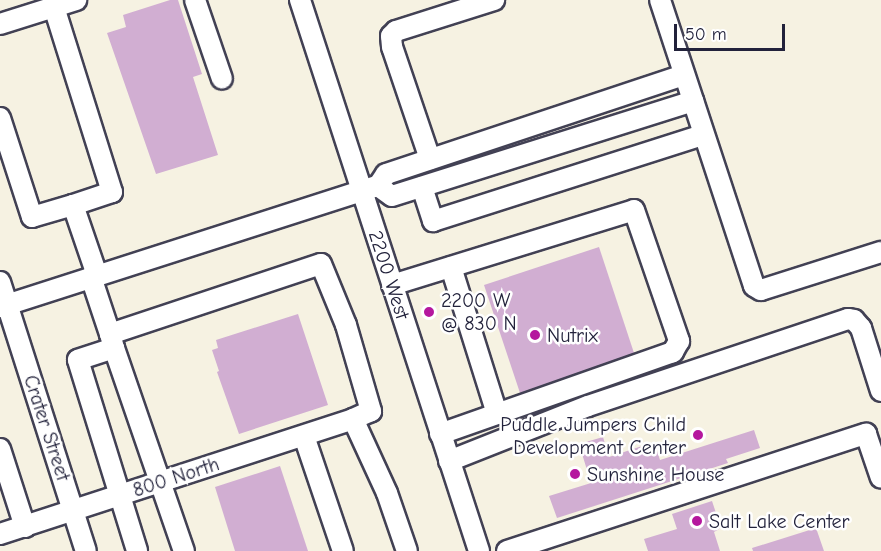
<!DOCTYPE html>
<html>
<head>
<meta charset="utf-8">
<style>
	body { margin:0 }
	#map { position:relative; width:881px; height:551px; overflow:hidden; background:#f6f2e2; font-family:"Comic Neue",sans-serif }
	div>[style] { position:absolute }
	.building>* { inset:0; background:#d1aed2 }
	.roads { filter:drop-shadow(2px 0 #424154) drop-shadow(-2px 0 #424154) drop-shadow(0 2px #424154) drop-shadow(0 -2px #424154) }
	.minor>* { height:20px; margin:-10px; padding:0 10px; transform-origin:10px; border-radius:10px; background:#fff }
	.dots>* { width:16px; height:16px; translate:-50% -50%; box-sizing:border-box; border:3px solid #fff; border-radius:50% }
	span { translate:-50% -50%; white-space:nowrap; text-align:center; line-height:1.15; -webkit-text-stroke:5px #fff; paint-order:stroke }
	.street-label { font-size:20px; color:#22223b }
	.poi-label { font-size:20px; color:#22223b }
	.left { translate:0 -50%; text-align:left }
	.right { translate:-100% -50%; text-align:right }
	.scale { position:absolute; left:674px; top:24px; width:111px; height:27px; box-sizing:border-box; border:3px solid #22223b; border-top:0; padding-left:8px; font-size:18px; line-height:21px; white-space:nowrap; color:#22223b; -webkit-text-stroke:4px #fff; paint-order:stroke }
</style>
</head>
<body>
<div id="map">
	<div class="building">
		<div style="clip-path:polygon(170px 0,178px 0,202px 74px,193px 77px,218px 155px,156px 174px,107px 33px,126px 27px,123px 15px)"></div>
		<div style="clip-path:polygon(599px 247px,634px 353px,520px 393px,484px 285px)"></div>
		<div style="clip-path:polygon(298px 314px,328px 405px,239px 434px,217px 372px,219px 371px,212px 350px,218px 348px,216px 340px)"></div>
		<div style="clip-path:polygon(754px 430px,760px 448px,726px 459px,728px 463px,557px 518px,549px 496px,591px 483px,579px 444px,603px 437px,609px 457px,654px 442px,660px 460px)"></div>
		<div style="clip-path:polygon(280px 466px,308px 551px,235px 551px,215px 487px)"></div>
		<div style="clip-path:polygon(712px 501px,721px 528px,714px 532px,720px 551px,648px 551px,644px 539px,677px 529px,672px 514px)"></div>
		<div style="clip-path:polygon(816px 528px,824px 551px,753px 551px,752px 548px)"></div>
	</div>
	<div class="roads">
		<div class="minor">
			<div style="left:195px;top:0;width:83px;rotate:71.1deg"></div>
			<div style="left:300px;top:0;width:579px;rotate:72deg"></div>
			<div style="left:660px;top:0;width:301px;rotate:71.8deg"></div>
			<div style="left:754px;top:286px;width:8px;rotate:30deg"></div>
			<div style="left:761px;top:290px;width:126px;rotate:-17.6deg"></div>
			<div style="left:54px;top:7px;width:194px;rotate:72.6deg"></div>
			<div style="left:112px;top:192px;width:41px;rotate:161.6deg"></div>
			<div style="left:0;top:24px;width:80px;rotate:-17.5deg"></div>
			<div style="left:0;top:118px;width:104px;rotate:72.1deg"></div>
			<div style="left:32px;top:217px;width:43px;rotate:-16.3deg"></div>
			<div style="left:73px;top:205px;width:74px;rotate:71.1deg"></div>
			<div style="left:430px;top:159px;width:118px;rotate:-108.7deg"></div>
			<div style="left:392px;top:47px;width:11px;rotate:-95deg"></div>
			<div style="left:391px;top:36px;width:7px;rotate:-45deg"></div>
			<div style="left:396px;top:31px;width:103px;rotate:-17.6deg"></div>
			<div style="left:378px;top:186px;width:17px;rotate:36deg"></div>
			<div style="left:392px;top:196px;width:316px;rotate:-17.5deg"></div>
			<div style="left:422px;top:187px;width:36px;rotate:72deg"></div>
			<div style="left:433px;top:221px;width:283px;rotate:-17.7deg"></div>
			<div style="left:451px;top:267px;width:154px;rotate:72.6deg"></div>
			<div style="left:91px;top:277px;width:60px;rotate:71.6deg"></div>
			<div style="left:110px;top:334px;width:222px;rotate:-18.4deg"></div>
			<div style="left:321px;top:264px;width:66px;rotate:67.7deg"></div>
			<div style="left:346px;top:325px;width:90px;rotate:73.8deg"></div>
			<div style="left:371px;top:411px;width:20px;rotate:156deg"></div>
			<div style="left:353px;top:419px;width:81px;rotate:65.3deg"></div>
			<div style="left:387px;top:493px;width:61px;rotate:71deg"></div>
			<div style="left:0;top:282px;width:282px;rotate:72.3deg"></div>
			<div style="left:392px;top:285px;width:253px;rotate:-17.2deg"></div>
			<div style="left:634px;top:210px;width:139px;rotate:71deg"></div>
			<div style="left:679px;top:341px;width:13px;rotate:119deg"></div>
			<div style="left:673px;top:352px;width:247px;rotate:160.6deg"></div>
			<div style="left:0;top:307px;width:397px;rotate:-17.8deg"></div>
			<div style="left:378px;top:186px;width:14px;rotate:-56deg"></div>
			<div style="left:386px;top:174px;width:314px;rotate:-18.4deg"></div>
			<div style="left:110px;top:334px;width:15px;rotate:74deg"></div>
			<div style="left:114px;top:348px;width:38px;rotate:162deg"></div>
			<div style="left:78px;top:360px;width:200px;rotate:72.8deg"></div>
			<div style="left:114px;top:348px;width:215px;rotate:71deg"></div>
			<div style="left:304px;top:436px;width:121px;rotate:71.3deg"></div>
			<div style="left:0;top:449px;width:82px;rotate:72.2deg"></div>
			<div style="left:449px;top:461px;width:149px;rotate:-21.6deg"></div>
			<div style="left:588px;top:406px;width:274px;rotate:-18.5deg"></div>
			<div style="left:848px;top:319px;width:6px;rotate:9deg"></div>
			<div style="left:854px;top:320px;width:11px;rotate:49deg"></div>
			<div style="left:861px;top:328px;width:66px;rotate:72.4deg"></div>
			<div style="left:0;top:534px;width:371px;rotate:-18deg"></div>
			<div style="left:507px;top:551px;width:378px;rotate:-18.1deg"></div>
			<div style="left:866px;top:434px;width:46px;rotate:71.2deg"></div>
		</div>
	</div>
	<div class="dots">
		<div style="left:429px;top:312px;background:#b5179e"></div>
		<div style="left:535px;top:335px;background:#b5179e"></div>
		<div style="left:698px;top:435px;background:#b5179e"></div>
		<div style="left:575px;top:474px;background:#b5179e"></div>
		<div style="left:697px;top:521px;background:#b5179e"></div>
	</div>
	<div class="street-label">
		<span style="left:389px;top:275px;rotate:72deg">2200 West</span>
		<span style="left:47px;top:428px;rotate:72deg">Crater Street</span>
		<span style="left:176px;top:477px;rotate:-18deg">800 North</span>
	</div>
	<div class="poi-label">
		<span class="left" style="left:441px;top:312px">2200 W<br>@ 830 N</span>
		<span class="left" style="left:547px;top:335px">Nutrix</span>
		<span class="right" style="left:686px;top:436px">Puddle Jumpers Child<br>Development Center</span>
		<span class="left" style="left:587px;top:474px">Sunshine House</span>
		<span class="left" style="left:709px;top:521px">Salt Lake Center</span>
	</div>
	<div class="scale">50 m</div>
</div>
</body>
</html>
